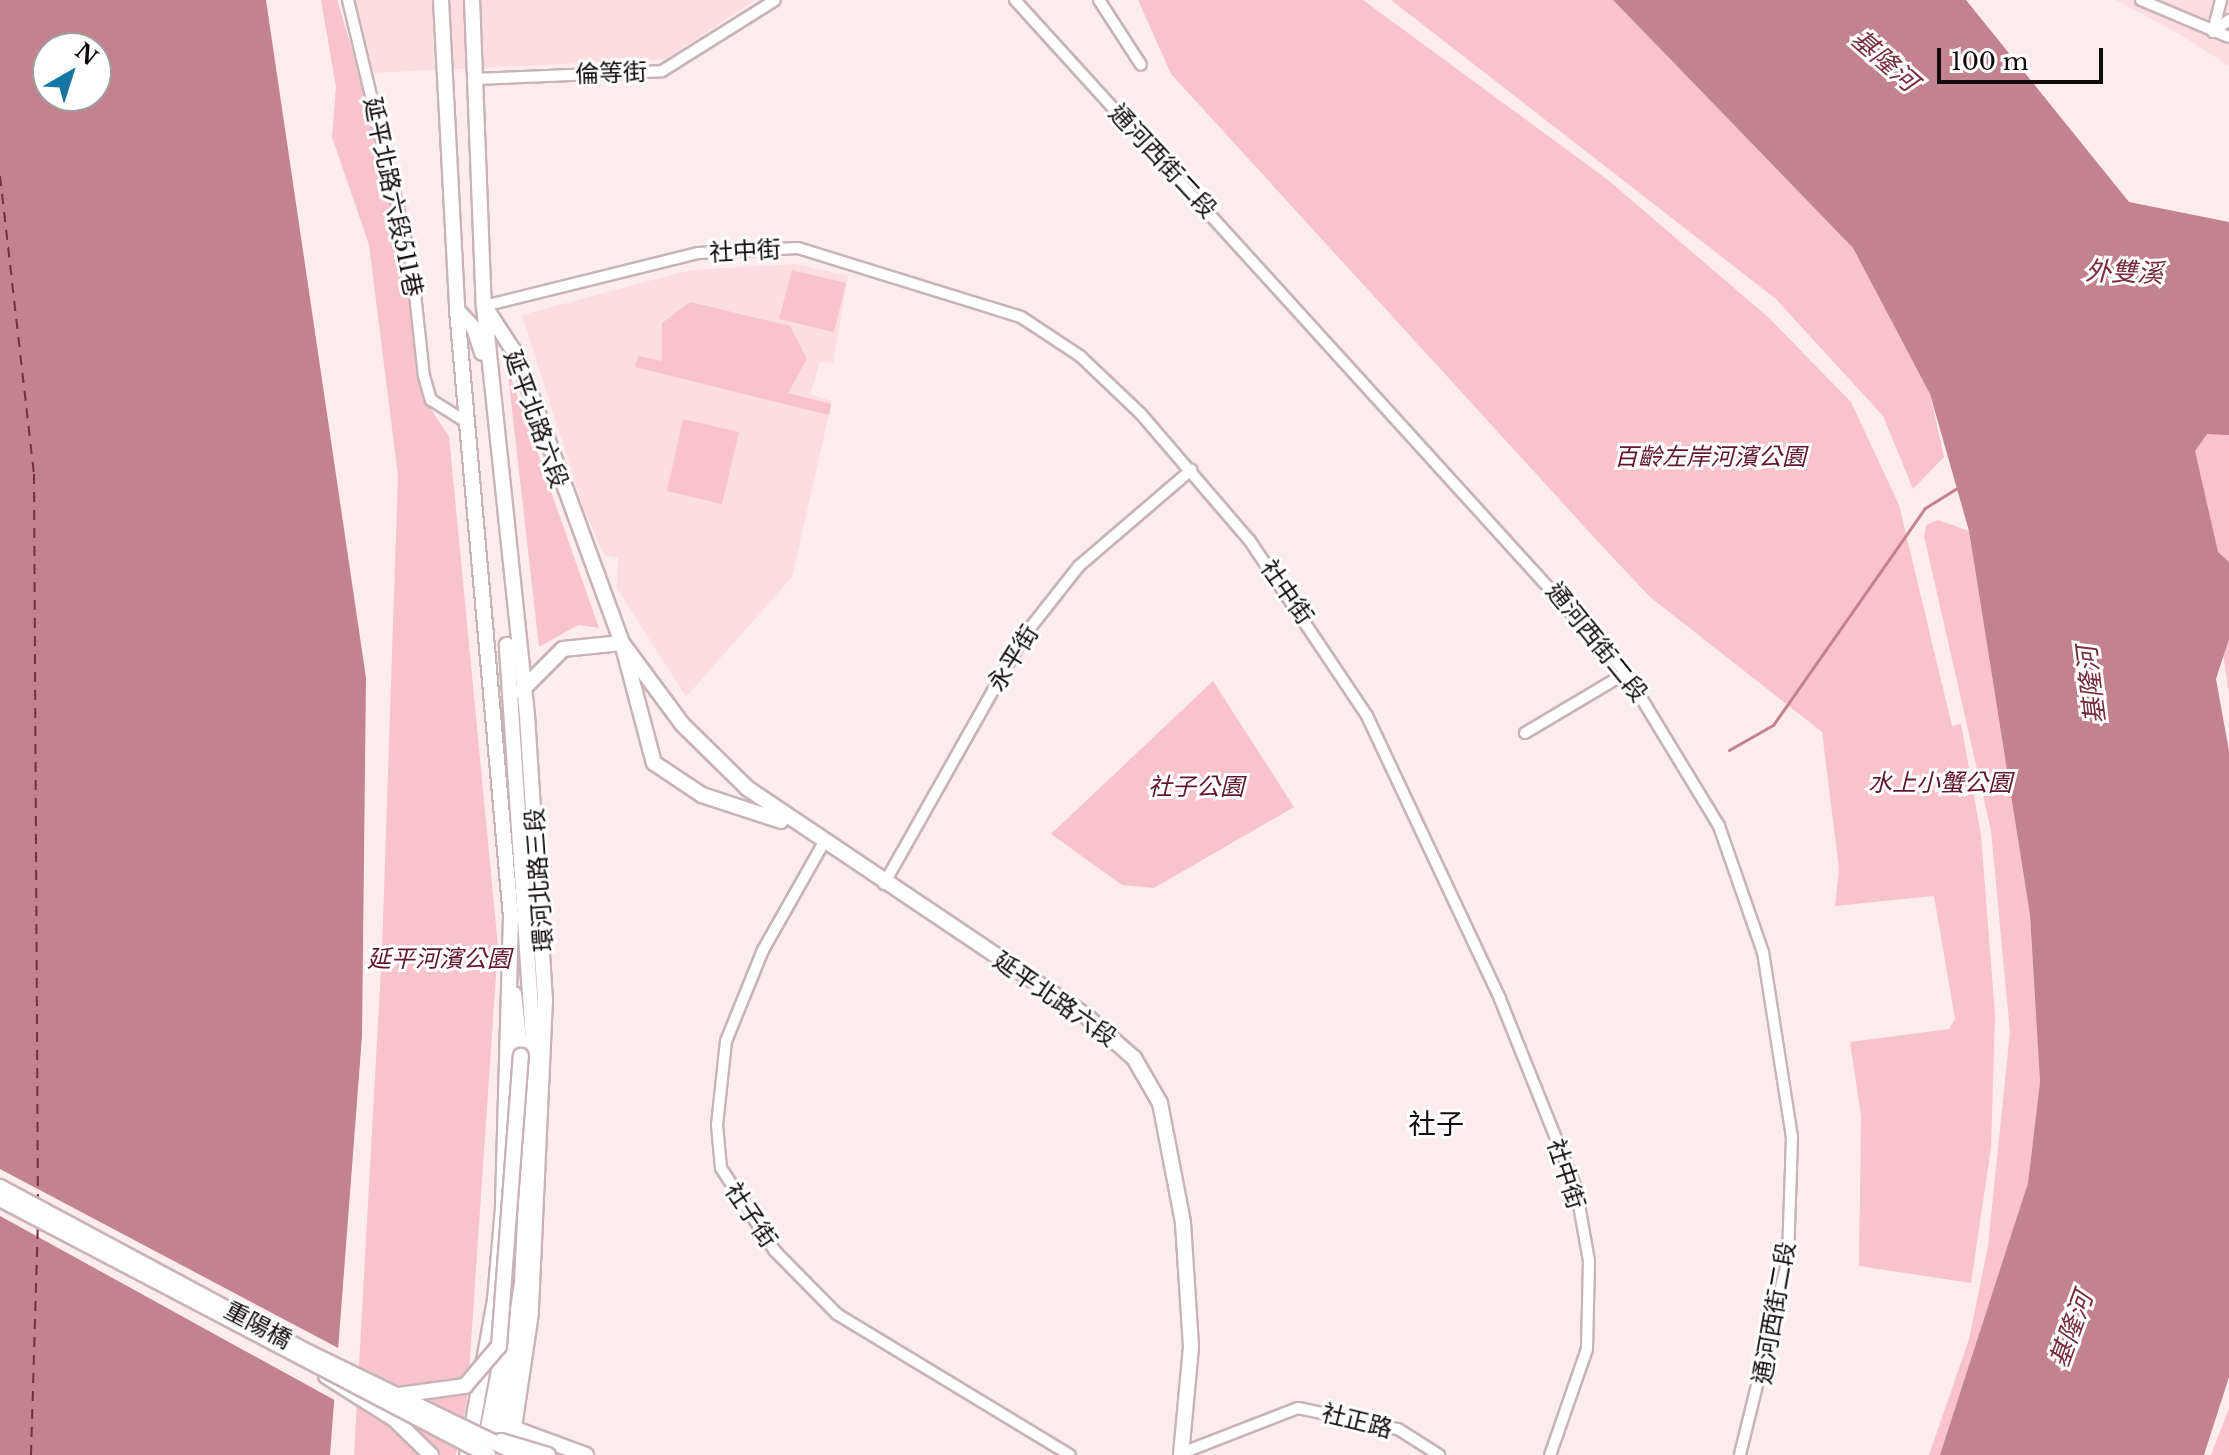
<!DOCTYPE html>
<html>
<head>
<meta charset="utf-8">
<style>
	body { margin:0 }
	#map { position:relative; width:2229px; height:1455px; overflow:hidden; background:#fdecee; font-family:"Libre Baskerville","Noto Sans TC",serif }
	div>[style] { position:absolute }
	.built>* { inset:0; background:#fcdde2 }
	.green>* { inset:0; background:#f8c3cd }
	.water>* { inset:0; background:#c2828f }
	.pier>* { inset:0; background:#fdecee }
	.stream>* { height:3px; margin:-1.5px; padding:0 1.5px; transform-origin:1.5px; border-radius:1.5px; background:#c2828f }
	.ferry>* { height:2px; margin-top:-1px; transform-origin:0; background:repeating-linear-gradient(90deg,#792b40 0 10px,transparent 0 18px) }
	.roads { filter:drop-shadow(2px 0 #c8b3b7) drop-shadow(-2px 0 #c8b3b7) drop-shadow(0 2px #c8b3b7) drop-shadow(0 -2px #c8b3b7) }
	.street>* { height:10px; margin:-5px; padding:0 5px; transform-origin:5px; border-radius:5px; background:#fff }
	.secondary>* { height:14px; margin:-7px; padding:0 7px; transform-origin:7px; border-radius:7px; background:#fff }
	.bridges { filter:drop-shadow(2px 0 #c8b3b7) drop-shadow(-2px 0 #c8b3b7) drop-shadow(0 2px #c8b3b7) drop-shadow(0 -2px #c8b3b7) }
	.secondary-bridge>* { height:14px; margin:-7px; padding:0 7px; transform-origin:7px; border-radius:7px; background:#fff }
	span { translate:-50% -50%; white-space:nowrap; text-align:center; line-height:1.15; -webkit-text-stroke:6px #fff; paint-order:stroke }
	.street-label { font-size:24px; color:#110b0c }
	.park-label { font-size:24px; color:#62152d; font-style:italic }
	.water-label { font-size:26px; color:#792b40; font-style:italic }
	.quarter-label { font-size:28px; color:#110b0c }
	.north { position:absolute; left:32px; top:32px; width:80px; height:80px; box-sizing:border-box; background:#fff; border:2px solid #a09d9e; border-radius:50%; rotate:39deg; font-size:22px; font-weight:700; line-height:32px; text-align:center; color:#110b0c }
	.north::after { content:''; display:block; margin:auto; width:28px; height:36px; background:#1576a3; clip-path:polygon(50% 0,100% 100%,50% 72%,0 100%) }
	.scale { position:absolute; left:1937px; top:48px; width:166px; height:36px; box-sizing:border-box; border:4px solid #110b0c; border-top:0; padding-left:10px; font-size:24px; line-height:28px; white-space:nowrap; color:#110b0c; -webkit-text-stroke:6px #fff; paint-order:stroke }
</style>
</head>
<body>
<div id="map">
	<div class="built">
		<div style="clip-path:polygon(354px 0,755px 0,666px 59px,372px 73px)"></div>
		<div style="clip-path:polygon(2116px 0,2229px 0,2229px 66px,2179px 34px)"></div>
		<div style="clip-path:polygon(795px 264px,848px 276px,833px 363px,820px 362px,810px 394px,832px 401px,792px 577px,686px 697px,617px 588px,618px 558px,604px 555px,584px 510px,522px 315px,690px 270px)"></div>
	</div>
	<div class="green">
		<div style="clip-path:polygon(321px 0,337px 0,406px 228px,428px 405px,449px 436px,498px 946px,467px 1401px,456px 1455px,354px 1455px,382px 950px,398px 476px,369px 245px,332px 137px,336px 87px)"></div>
		<div style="clip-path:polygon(1138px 0,1363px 0,1608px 180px,1768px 317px,1851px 402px,1899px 505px,1952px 726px,1961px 724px,1981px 835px,1995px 1015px,1991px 1148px,1971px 1283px,1859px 1266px,1861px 1116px,1850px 1042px,1949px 1029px,1955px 1019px,1934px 896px,1835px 906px,1839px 869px,1822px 732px,1650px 597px,1602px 546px,1171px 74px)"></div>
		<div style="clip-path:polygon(1391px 0,1613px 0,1853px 248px,1930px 394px,1944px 457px,1913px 489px,1883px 416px,1776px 299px)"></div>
		<div style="clip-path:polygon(792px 270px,846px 283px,834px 332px,779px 319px)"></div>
		<div style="clip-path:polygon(690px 302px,790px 326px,807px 359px,788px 393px,831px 404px,829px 415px,635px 367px,638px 356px,662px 361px,662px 323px)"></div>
		<div style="clip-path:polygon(507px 366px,599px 628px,578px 625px,539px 647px)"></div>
		<div style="clip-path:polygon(683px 419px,739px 432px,722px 504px,667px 491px)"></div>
		<div style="clip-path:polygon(2214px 431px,2229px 432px,2229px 694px,2191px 437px)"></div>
		<div style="clip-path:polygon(1938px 520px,1969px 531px,2030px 915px,2040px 1082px,2028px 1183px,1957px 1412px,1940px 1455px,1929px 1455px,1969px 1339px,1988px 1246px,2010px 1032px,1991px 831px,1924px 536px,1926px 525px)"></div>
		<div style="clip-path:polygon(1213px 681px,1294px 807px,1154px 888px,1122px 885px,1051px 834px)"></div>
		<div style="clip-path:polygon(2229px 1408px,2229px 1455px,2211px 1455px)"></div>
	</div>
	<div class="water">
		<div style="clip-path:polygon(evenodd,0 0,266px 0,366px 678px,362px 1036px,330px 1455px,0 1455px,0 0,48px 48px,96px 48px,96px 96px,48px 96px,48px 48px)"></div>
		<div style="clip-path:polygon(1613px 0,1966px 0,2129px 202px,2229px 222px,2229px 435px,2207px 434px,2195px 451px,2218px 552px,2229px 562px,2229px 639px,2216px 679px,2229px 751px,2229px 1377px,2204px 1455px,1940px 1455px,2028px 1183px,2040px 1082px,2030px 915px,1969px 531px,1930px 394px,1853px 248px)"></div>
	</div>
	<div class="pier">
		<div style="clip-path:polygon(0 1169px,342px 1350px,338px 1402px,0 1216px)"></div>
	</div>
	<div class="stream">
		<div style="left:1729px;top:750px;width:51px;rotate:-29.6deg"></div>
		<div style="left:1773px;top:725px;width:265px;rotate:-55deg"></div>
		<div style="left:1925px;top:508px;width:36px;rotate:-32deg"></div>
	</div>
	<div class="ferry">
		<div style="left:0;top:176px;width:300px;rotate:83.5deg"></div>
		<div style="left:34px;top:474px;width:728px;rotate:89.69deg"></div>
		<div style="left:31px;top:1455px;width:231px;rotate:-88.3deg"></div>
	</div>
	<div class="roads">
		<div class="street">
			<div style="left:348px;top:0;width:274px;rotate:76.5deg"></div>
			<div style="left:412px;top:266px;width:111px;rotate:83.8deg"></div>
			<div style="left:424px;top:376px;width:25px;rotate:74deg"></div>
			<div style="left:431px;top:400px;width:44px;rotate:31.9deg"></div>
			<div style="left:1015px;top:0;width:909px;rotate:47.76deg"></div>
			<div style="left:1626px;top:673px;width:179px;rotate:58.7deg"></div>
			<div style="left:1719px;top:826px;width:133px;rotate:70.8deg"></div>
			<div style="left:1763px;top:952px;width:187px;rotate:81.1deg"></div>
			<div style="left:1792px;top:1137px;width:122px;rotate:91.9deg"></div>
			<div style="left:1788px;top:1259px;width:202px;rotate:103.8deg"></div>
			<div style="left:1099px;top:0;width:77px;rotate:57.1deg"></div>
			<div style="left:2141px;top:0;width:95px;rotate:22.8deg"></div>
			<div style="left:2213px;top:32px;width:33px;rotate:-76deg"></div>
			<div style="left:2213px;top:32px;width:20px;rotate:-37deg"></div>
			<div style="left:474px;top:79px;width:188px;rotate:-2.4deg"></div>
			<div style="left:662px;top:71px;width:133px;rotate:-32.1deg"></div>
			<div style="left:484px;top:306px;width:220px;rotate:-13.9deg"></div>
			<div style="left:698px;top:253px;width:100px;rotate:-2.9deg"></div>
			<div style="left:798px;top:248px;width:233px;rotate:17.2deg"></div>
			<div style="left:1021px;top:317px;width:71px;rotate:33.5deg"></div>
			<div style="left:1080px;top:356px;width:84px;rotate:43.6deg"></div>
			<div style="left:1141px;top:414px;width:167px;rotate:49.4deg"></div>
			<div style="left:1250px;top:541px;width:211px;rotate:56.2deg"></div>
			<div style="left:1367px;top:716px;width:313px;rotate:64.8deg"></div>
			<div style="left:1500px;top:999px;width:204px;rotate:68.1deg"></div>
			<div style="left:1576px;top:1188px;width:74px;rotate:79.9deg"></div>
			<div style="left:1589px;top:1261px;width:88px;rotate:91.3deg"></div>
			<div style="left:1587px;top:1349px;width:112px;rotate:109.2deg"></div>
			<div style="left:1525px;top:733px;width:117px;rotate:-30.7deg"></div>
			<div style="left:823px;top:844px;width:122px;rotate:119.5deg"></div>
			<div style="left:763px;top:950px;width:98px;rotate:112.1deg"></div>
			<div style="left:726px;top:1041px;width:84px;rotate:96.1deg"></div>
			<div style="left:717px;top:1125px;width:43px;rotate:84.7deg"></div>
			<div style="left:721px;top:1168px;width:99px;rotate:57deg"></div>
			<div style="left:775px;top:1251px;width:88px;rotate:45.5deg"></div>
			<div style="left:837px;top:1314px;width:272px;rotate:31.2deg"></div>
			<div style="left:884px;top:884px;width:283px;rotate:-60.6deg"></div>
			<div style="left:1023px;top:637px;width:90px;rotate:-51.7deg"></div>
			<div style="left:1079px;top:566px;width:148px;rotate:-40.6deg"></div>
			<div style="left:1182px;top:1453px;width:124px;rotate:-21.2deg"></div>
			<div style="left:1298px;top:1408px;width:102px;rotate:11.9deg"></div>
			<div style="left:1398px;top:1429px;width:49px;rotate:32.4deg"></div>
		</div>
		<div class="secondary">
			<div style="left:441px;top:0;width:310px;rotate:87deg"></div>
			<div style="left:457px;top:310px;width:609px;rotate:84.92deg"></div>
			<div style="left:511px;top:917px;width:291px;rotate:91.6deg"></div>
			<div style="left:503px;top:1208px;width:92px;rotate:95deg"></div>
			<div style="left:495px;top:1300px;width:158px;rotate:100.2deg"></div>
			<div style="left:472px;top:0;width:306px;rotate:87.8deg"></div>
			<div style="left:484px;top:306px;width:411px;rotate:84deg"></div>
			<div style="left:527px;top:715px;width:285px;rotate:86.4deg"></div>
			<div style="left:545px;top:999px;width:314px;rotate:92.6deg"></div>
			<div style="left:531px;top:1313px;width:143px;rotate:98.5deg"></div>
			<div style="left:457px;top:310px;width:25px;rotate:47deg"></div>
			<div style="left:474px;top:328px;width:26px;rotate:72deg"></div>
			<div style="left:487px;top:310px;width:55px;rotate:56.9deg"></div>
			<div style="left:517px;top:356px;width:306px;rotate:69.9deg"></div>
			<div style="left:622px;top:643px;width:124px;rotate:75.1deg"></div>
			<div style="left:654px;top:763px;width:58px;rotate:33.7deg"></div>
			<div style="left:702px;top:795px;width:83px;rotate:18.2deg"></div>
			<div style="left:622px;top:643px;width:102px;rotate:53.4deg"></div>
			<div style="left:683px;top:725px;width:90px;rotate:44.5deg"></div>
			<div style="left:747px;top:788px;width:407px;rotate:33.9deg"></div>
			<div style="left:1085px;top:1015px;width:65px;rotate:41.3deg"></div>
			<div style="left:1134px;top:1058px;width:52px;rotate:60deg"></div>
			<div style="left:1160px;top:1103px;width:122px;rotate:79.1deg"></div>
			<div style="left:1183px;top:1223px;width:124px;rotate:86.3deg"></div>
			<div style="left:1191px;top:1347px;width:108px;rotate:95.3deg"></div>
			<div style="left:521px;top:691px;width:59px;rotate:-45deg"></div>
			<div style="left:563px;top:649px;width:59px;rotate:-5.8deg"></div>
			<div style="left:514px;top:994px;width:62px;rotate:83.6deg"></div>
			<div style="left:326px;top:1376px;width:80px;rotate:32.3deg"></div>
			<div style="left:394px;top:1419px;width:52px;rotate:44.2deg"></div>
			<div style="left:513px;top:1428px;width:78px;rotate:20.3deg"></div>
			<div style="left:484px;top:1449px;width:107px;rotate:-79.2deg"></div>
			<div style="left:496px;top:1455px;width:173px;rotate:-81.4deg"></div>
			<div style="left:522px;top:1284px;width:244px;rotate:-87.4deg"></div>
			<div style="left:533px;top:1040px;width:396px;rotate:-93.8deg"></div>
		</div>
	</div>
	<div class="bridges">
		<div class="secondary-bridge">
			<div style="left:0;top:1187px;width:352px;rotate:28.2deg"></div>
			<div style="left:310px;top:1353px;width:233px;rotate:25.9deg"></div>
			<div style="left:0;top:1199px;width:551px;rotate:27.68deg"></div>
			<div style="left:399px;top:1395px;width:67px;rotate:-7.8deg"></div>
			<div style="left:465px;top:1386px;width:52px;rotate:-49.6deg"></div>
			<div style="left:499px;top:1346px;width:291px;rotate:-85.7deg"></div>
			<div style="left:501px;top:1441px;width:49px;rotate:16.6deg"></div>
		</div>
	</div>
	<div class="street-label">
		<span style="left:611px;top:73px;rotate:-2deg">倫等街</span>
		<span style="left:1163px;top:161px;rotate:47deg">通河西街二段</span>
		<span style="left:393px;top:197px;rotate:78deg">延平北路六段511巷</span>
		<span style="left:745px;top:251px;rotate:-3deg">社中街</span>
		<span style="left:536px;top:419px;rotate:70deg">延平北路六段</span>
		<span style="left:1287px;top:592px;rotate:55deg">社中街</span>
		<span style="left:1597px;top:642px;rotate:51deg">通河西街二段</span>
		<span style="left:1013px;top:658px;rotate:-58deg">永平街</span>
		<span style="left:539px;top:880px;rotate:-94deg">環河北路三段</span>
		<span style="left:1055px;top:999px;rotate:35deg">延平北路六段</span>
		<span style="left:1566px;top:1174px;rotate:72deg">社中街</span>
		<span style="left:751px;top:1215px;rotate:56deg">社子街</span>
		<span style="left:1774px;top:1313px;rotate:-80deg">通河西街二段</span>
		<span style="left:258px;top:1325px;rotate:28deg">重陽橋</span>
		<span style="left:1357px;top:1421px;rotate:14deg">社正路</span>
	</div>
	<div class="park-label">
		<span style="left:1710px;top:457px">百齡左岸河濱公園</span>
		<span style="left:1940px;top:783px">水上小蟹公園</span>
		<span style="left:1196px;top:787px">社子公園</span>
		<span style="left:439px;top:959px">延平河濱公園</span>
	</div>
	<div class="water-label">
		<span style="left:1884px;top:61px;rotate:41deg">基隆河</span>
		<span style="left:2124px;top:273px;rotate:2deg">外雙溪</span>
		<span style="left:2092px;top:685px;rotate:-97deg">基隆河</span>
		<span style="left:2072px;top:1330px;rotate:-70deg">基隆河</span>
	</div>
	<div class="quarter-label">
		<span style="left:1436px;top:1125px">社子</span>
	</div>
	<div class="north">N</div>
	<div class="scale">100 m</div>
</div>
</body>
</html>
